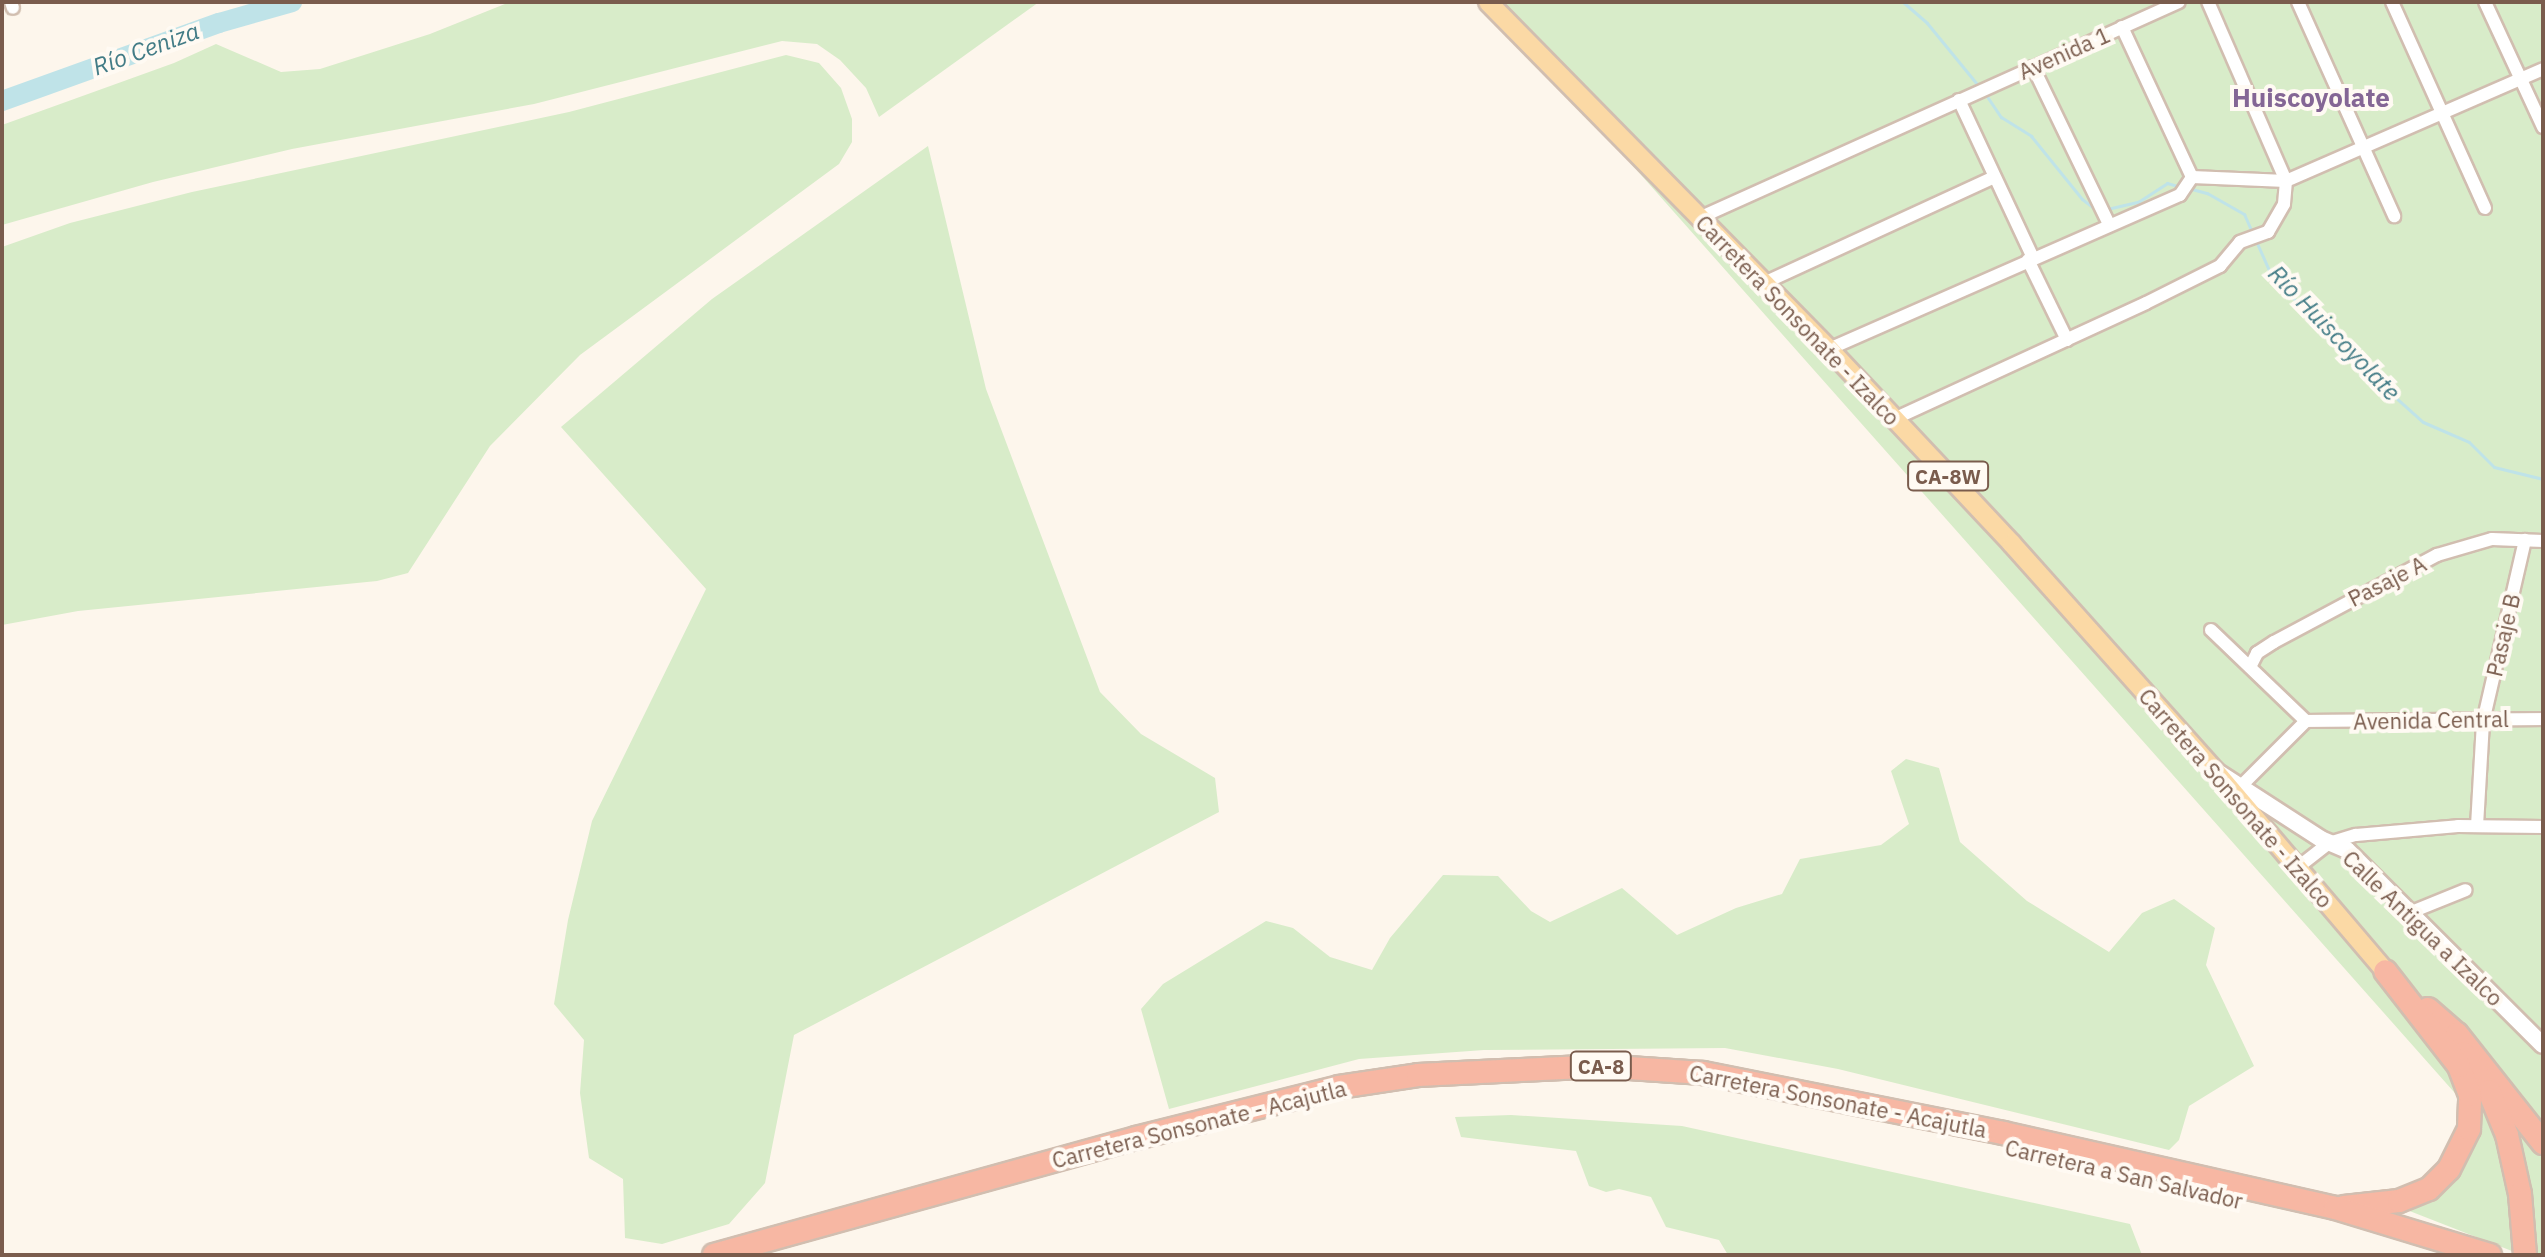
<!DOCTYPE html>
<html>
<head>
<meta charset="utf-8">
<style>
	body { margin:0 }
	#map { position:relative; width:2545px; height:1257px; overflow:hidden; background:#fdf6ec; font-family:"IBM Plex Sans",sans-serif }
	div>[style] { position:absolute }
	.green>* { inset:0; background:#d8ecc9 }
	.stream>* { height:3px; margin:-1.5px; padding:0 1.5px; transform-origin:1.5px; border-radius:1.5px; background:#bfe3e8 }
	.river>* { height:20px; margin:-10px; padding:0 10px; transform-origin:10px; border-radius:10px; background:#bfe3e8 }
	.roads { filter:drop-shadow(2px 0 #d1beb0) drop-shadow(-2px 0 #d1beb0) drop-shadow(0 2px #d1beb0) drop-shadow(0 -2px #d1beb0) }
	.street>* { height:12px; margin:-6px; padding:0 6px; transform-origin:6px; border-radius:6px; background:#fff }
	.secondary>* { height:16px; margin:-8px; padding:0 8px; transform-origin:8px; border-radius:8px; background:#fff }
	.primary>* { height:18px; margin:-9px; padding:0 9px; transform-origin:9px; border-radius:9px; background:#fbd9a5 }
	.highway>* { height:22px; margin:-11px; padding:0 11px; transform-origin:11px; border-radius:11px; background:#f7b7a3 }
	span { translate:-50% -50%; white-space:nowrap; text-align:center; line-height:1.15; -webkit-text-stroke:8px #fffaf3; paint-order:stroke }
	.shield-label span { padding:2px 6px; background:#fffaf3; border:2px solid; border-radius:6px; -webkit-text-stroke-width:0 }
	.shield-label { font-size:20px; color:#7a5c4d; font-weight:700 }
	.street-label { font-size:22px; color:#7a5c4d }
	.water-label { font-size:24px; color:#437c86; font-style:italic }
	.quarter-label { font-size:26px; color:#846695; font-weight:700 }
	.frame { position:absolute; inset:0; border:4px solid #7a5c4d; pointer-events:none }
</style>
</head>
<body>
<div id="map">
	<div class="green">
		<div style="clip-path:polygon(510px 2px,1039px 2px,879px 117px,866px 88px,840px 60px,817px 44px,782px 41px,534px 104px,292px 149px,153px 182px,2px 225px,2px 125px,174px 63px,216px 44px,281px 72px,320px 69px,430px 34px)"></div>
		<div style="clip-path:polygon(1483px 2px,2543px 2px,2543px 1255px,2532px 1255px,2508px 1177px,2517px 1253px,2407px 1210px,2458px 1171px,2471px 1149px,2477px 1118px,1525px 44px)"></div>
		<div style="clip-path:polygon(786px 55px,819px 63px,841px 88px,852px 119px,852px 142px,839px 164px,580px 355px,490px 446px,408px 573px,377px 581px,78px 611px,2px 625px,2px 247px,70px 223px,192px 192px,569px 112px)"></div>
		<div style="clip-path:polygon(928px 146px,986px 389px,1100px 692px,1141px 734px,1215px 778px,1219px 812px,794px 1035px,765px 1183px,729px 1224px,662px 1244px,625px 1238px,623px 1179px,589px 1158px,580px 1093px,584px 1040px,554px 1004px,568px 920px,592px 821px,706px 589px,561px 427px,712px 299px)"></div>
		<div style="clip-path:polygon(1906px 759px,1939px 768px,1960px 842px,2027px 901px,2109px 952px,2142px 913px,2174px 899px,2215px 928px,2206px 965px,2254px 1066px,2189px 1106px,2179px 1140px,2169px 1150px,1838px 1069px,1725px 1048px,1484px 1050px,1359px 1059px,1169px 1109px,1141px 1009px,1163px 984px,1266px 921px,1293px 928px,1330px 957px,1372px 970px,1390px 938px,1443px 875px,1498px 876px,1531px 911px,1550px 922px,1622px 888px,1677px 935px,1736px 908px,1782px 894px,1800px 859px,1881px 845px,1909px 824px,1891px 771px)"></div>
		<div style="clip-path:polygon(1511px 1115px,1682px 1126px,2130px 1224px,2142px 1255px,1728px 1255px,1719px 1240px,1666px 1227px,1651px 1197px,1619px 1189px,1606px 1192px,1589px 1186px,1576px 1151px,1461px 1137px,1455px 1117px)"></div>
	</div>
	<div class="stream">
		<div style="left:1903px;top:2px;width:32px;rotate:41deg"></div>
		<div style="left:1927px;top:23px;width:85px;rotate:50.7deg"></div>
		<div style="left:1986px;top:95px;width:27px;rotate:56deg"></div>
		<div style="left:2001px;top:117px;width:36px;rotate:32deg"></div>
		<div style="left:2031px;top:136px;width:81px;rotate:51deg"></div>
		<div style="left:2082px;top:199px;width:16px;rotate:38deg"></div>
		<div style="left:2188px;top:188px;width:20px;rotate:15deg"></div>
		<div style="left:2207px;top:193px;width:43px;rotate:29.6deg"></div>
		<div style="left:2244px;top:214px;width:22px;rotate:66deg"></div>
		<div style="left:2107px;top:209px;width:32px;rotate:-13deg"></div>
		<div style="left:2138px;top:202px;width:35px;rotate:-33deg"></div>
		<div style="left:2167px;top:183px;width:15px;rotate:16deg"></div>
		<div style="left:2256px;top:241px;width:34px;rotate:66deg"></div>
		<div style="left:2270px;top:272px;width:84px;rotate:48.4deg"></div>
		<div style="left:2326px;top:335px;width:130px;rotate:41.9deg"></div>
		<div style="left:2423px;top:422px;width:50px;rotate:23.5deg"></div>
		<div style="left:2469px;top:442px;width:35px;rotate:45deg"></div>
		<div style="left:2494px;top:467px;width:50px;rotate:13.8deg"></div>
	</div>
	<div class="river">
		<div style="left:2px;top:101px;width:231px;rotate:-19.8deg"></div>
		<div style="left:219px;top:23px;width:76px;rotate:-16deg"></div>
	</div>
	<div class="roads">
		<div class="street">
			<div style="left:11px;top:2px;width:6px;rotate:72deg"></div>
			<div style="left:2298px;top:2px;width:235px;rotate:65.8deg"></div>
			<div style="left:2392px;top:2px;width:226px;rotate:65.7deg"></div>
			<div style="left:2485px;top:2px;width:138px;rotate:65.1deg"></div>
			<div style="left:2122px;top:27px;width:166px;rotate:65deg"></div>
			<div style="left:2033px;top:67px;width:174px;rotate:64.2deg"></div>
			<div style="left:1959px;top:100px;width:174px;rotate:64.9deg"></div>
			<div style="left:1699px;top:218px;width:526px;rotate:-24.23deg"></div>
			<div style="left:2028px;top:260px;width:89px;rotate:64deg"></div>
			<div style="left:1764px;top:283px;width:253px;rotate:-24.7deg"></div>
			<div style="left:1829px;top:349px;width:383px;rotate:-23.7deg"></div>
			<div style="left:2180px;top:195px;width:22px;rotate:-56deg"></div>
			<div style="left:2192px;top:177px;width:94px;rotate:2.4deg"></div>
			<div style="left:2286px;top:181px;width:280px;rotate:-23.5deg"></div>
			<div style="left:1894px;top:419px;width:277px;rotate:-24.7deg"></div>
			<div style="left:2146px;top:303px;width:83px;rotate:-26.6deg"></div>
			<div style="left:2220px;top:266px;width:31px;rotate:-50deg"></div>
			<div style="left:2240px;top:242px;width:30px;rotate:-20deg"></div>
			<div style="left:2268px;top:232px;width:32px;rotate:-60deg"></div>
			<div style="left:2284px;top:204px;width:23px;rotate:-85deg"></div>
			<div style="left:2286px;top:181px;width:195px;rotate:-113.5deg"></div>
			<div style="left:2211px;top:630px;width:132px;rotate:43.8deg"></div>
			<div style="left:2306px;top:721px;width:237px;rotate:-0.5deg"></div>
			<div style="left:2250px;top:667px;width:16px;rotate:-63deg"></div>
			<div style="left:2257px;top:653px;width:20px;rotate:-33deg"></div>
			<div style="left:2274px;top:642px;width:185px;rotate:-28.1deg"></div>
			<div style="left:2437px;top:555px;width:57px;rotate:-16.2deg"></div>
			<div style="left:2492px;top:539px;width:51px;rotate:2.2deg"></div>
			<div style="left:2241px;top:786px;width:92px;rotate:-45deg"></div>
			<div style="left:2477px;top:826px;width:104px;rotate:-86.7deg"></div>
			<div style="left:2483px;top:722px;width:187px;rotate:-77deg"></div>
			<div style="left:2297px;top:868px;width:41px;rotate:-38deg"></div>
			<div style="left:2329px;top:843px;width:28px;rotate:-17deg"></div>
			<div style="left:2356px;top:835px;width:102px;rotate:-5deg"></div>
			<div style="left:2458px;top:826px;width:85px;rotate:0.7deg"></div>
			<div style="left:2409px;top:913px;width:61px;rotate:-22deg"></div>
		</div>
		<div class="secondary">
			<div style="left:2219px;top:773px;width:121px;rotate:32.9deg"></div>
			<div style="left:2321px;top:839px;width:28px;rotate:23deg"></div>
			<div style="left:2347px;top:850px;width:276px;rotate:44.9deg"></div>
		</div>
		<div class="primary">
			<div style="left:1488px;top:2px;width:487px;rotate:45.5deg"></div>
			<div style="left:1829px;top:349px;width:267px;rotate:46.8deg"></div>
			<div style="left:2012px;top:544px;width:305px;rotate:48.2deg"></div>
			<div style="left:2215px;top:771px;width:262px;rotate:49.6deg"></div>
		</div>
		<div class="highway">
			<div style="left:2428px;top:1009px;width:38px;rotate:41deg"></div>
			<div style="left:2457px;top:1034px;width:139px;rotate:51.7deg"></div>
			<div style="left:2463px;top:1053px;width:46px;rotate:55.6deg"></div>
			<div style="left:2489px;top:1091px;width:48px;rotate:67.8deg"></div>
			<div style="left:2507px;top:1135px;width:60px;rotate:77.6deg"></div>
			<div style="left:2520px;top:1194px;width:61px;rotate:85.3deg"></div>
			<div style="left:2344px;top:1207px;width:55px;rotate:-6.2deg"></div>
			<div style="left:2399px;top:1201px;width:32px;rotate:-22deg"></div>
			<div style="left:2429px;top:1189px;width:28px;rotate:-45deg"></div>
			<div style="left:2449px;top:1169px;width:45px;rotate:-63.4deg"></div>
			<div style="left:2469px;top:1129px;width:34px;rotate:-88deg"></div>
			<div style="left:2470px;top:1095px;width:31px;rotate:-111deg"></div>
			<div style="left:2459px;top:1066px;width:120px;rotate:-127.9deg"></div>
			<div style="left:714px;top:1255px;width:438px;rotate:-15.5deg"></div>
			<div style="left:1136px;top:1138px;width:209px;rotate:-14.1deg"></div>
			<div style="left:1339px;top:1087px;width:80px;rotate:-8.6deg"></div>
			<div style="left:1418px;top:1075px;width:181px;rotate:-2.8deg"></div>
			<div style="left:1599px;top:1066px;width:104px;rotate:3.9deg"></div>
			<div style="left:1703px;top:1073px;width:306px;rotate:11.3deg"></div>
			<div style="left:2003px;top:1133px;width:340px;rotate:12.7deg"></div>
			<div style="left:2335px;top:1208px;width:162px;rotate:16.9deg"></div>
		</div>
	</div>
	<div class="shield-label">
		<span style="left:1948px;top:476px">CA-8W</span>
		<span style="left:1601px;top:1066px">CA-8</span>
	</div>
	<div class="street-label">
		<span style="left:2064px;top:53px;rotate:-24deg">Avenida 1</span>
		<span style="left:1798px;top:320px;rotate:46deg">Carretera Sonsonate - Izalco</span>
		<span style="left:2387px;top:581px;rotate:-27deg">Pasaje A</span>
		<span style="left:2503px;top:635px;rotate:-77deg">Pasaje B</span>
		<span style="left:2431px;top:720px;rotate:-1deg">Avenida Central</span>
		<span style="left:2236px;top:798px;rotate:49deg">Carretera Sonsonate - Izalco</span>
		<span style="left:2423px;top:928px;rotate:44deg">Calle Antigua a Izalco</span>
		<span style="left:1838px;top:1101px;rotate:11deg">Carretera Sonsonate - Acajutla</span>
		<span style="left:1199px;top:1124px;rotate:-14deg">Carretera Sonsonate - Acajutla</span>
		<span style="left:2124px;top:1174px;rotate:13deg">Carretera a San Salvador</span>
	</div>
	<div class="water-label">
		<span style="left:146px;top:49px;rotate:-20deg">Río Ceniza</span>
		<span style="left:2334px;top:333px;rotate:46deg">Río Huiscoyolate</span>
	</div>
	<div class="quarter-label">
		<span style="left:2311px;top:98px">Huiscoyolate</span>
	</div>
	<div class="frame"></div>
</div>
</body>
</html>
